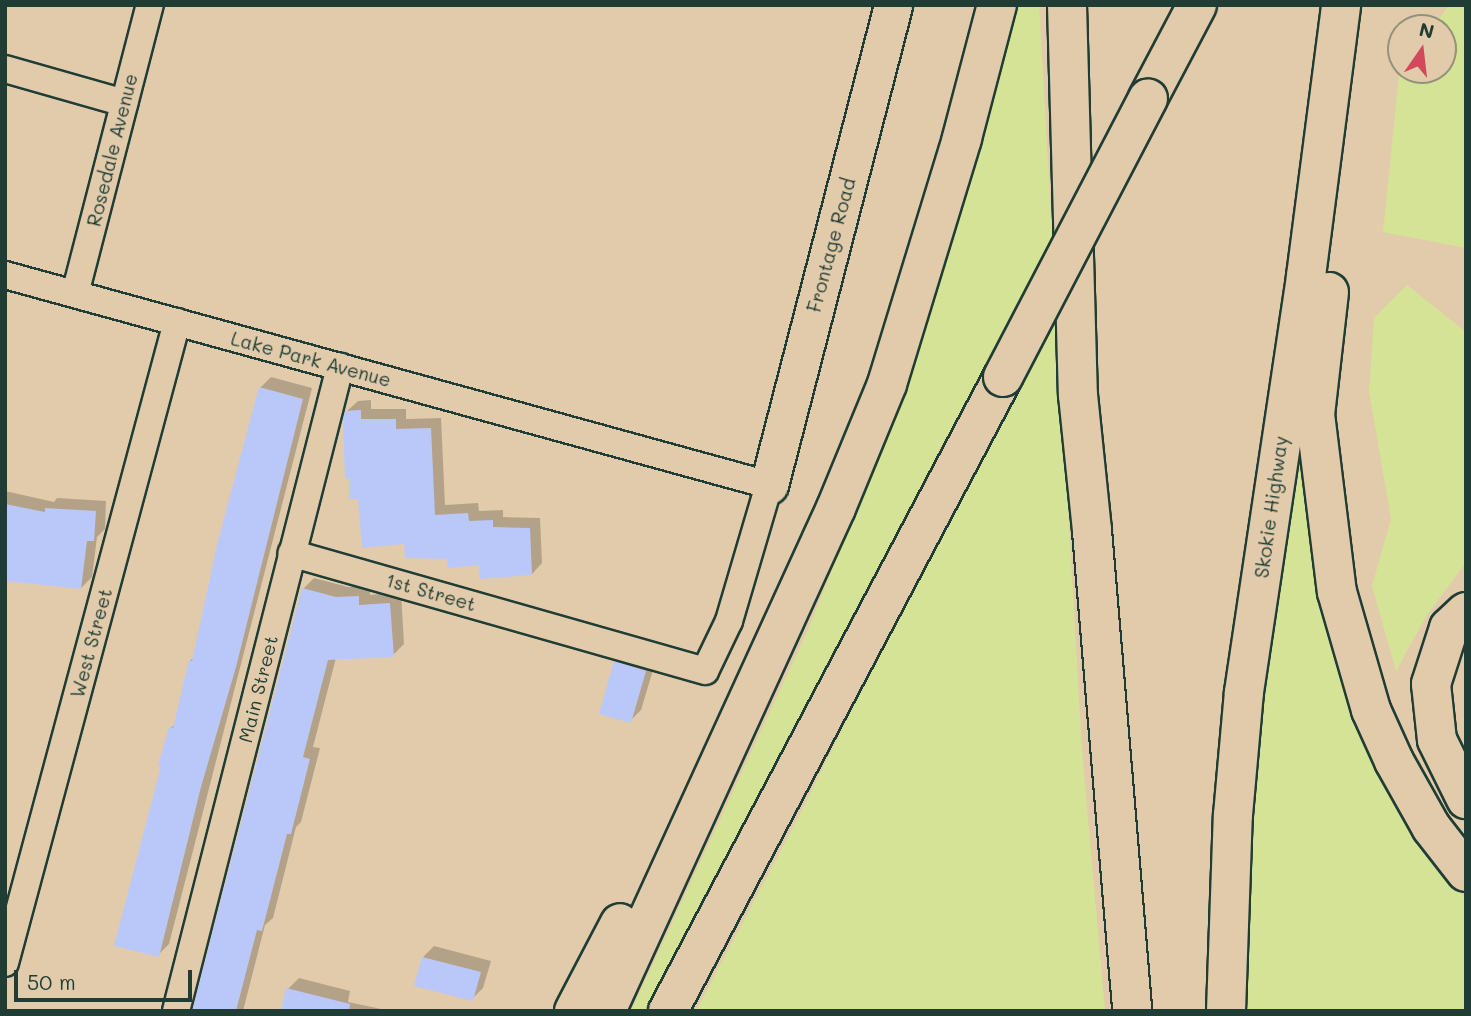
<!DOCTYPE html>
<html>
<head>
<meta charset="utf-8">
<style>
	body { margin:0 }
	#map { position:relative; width:1471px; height:1016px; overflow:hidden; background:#e2cbab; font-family:Mali,sans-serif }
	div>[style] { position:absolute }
	.green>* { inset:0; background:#d5e396 }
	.shadow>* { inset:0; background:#0003 }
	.building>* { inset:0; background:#bac8f9 }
	.roads { filter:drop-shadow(2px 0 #1f3d34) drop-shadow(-2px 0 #1f3d34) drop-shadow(0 2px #1f3d34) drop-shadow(0 -2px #1f3d34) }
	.street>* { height:26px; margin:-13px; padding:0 13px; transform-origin:13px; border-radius:13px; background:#e2cbab }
	.secondary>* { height:37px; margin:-18.5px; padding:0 18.5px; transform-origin:18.5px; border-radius:18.5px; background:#e2cbab }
	.primary>* { height:38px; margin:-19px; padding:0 19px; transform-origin:19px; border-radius:19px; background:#e2cbab }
	.highway>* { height:38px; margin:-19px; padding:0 19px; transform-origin:19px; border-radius:19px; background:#e2cbab }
	.bridges { filter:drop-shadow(2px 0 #1f3d34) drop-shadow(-2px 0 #1f3d34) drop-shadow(0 2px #1f3d34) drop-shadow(0 -2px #1f3d34) }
	.primary-bridge>* { height:38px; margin:-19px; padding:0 19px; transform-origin:19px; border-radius:19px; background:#e2cbab }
	span { translate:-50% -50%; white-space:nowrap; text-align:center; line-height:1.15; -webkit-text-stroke:5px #e2cbab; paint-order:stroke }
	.street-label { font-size:19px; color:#1f3d34 }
	.frame { position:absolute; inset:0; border:7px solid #1f3d34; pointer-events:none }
	.north { position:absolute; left:1387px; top:14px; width:70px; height:70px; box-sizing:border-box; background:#e2cbab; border:2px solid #94927b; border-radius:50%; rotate:14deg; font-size:19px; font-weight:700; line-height:28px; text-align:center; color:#1f3d34 }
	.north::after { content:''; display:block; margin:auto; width:24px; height:32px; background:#d1495b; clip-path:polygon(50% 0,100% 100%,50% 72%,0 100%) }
	.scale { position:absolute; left:14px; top:970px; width:178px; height:32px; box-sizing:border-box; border:4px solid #1f3d34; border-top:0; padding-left:9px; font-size:21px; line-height:24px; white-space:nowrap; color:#1f3d34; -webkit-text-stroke:5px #e2cbab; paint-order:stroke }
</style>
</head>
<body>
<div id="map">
	<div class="green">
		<div style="clip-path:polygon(1009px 5px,1039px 5px,1082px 750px,1105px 1011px,696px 1011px,799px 816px,912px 589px,999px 348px,934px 459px,938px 466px,644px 1011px,631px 1011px,807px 632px,834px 565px)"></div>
		<div style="clip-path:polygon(1449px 5px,1466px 5px,1466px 248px,1383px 232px,1399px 75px,1403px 70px,1443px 70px,1443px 28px,1433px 28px)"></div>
		<div style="clip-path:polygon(1407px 285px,1466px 332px,1466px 562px,1425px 618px,1396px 671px,1372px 586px,1391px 519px,1369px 391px,1374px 318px)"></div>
		<div style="clip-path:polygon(1297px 412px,1307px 521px,1322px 608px,1342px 678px,1376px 756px,1451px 881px,1466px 899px,1466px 1011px,1236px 1011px,1250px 761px)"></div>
	</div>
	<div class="shadow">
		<div style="clip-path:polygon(271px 377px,312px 388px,169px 944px,158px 955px,171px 728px,176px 723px,190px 661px,194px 657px,260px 388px)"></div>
		<div style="clip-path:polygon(371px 400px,371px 409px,406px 409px,406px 419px,441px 418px,445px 505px,478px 503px,479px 511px,503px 510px,503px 517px,540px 518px,542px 563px,532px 574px,449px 557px,360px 497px,347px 411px,358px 401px)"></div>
		<div style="clip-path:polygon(5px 491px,54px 502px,57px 498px,106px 501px,105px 529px,97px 537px,92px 577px,81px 588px,5px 558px)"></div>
		<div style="clip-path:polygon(314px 578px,348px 587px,370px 586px,370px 595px,401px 592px,404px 644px,393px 655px,336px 658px,313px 747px,320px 748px,301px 822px,296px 827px,273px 918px,265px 925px,243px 1011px,193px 1011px,303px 589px)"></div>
		<div style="clip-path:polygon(627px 651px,656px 660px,641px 710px,630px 721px,616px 662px)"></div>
		<div style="clip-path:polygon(434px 946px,491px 961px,483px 988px,472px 999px,423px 957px)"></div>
		<div style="clip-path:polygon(299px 978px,350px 991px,348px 1002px,386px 1010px,283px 1011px,288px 989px)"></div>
	</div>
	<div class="building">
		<div style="clip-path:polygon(259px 387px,303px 399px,236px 667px,201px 787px,159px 957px,114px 946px,161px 766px,158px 766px,169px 727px,173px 728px,189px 660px,192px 661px,217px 545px)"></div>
		<div style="clip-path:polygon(361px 410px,361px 419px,396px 419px,396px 429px,431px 428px,435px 515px,468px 513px,469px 521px,493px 520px,493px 527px,530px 528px,532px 575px,480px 579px,479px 565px,448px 568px,447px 559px,405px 558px,404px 544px,362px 548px,358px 499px,349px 499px,349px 478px,345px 479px,343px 417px,345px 411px)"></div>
		<div style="clip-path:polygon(5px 504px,45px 512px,45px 508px,96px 511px,94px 541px,87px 541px,81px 589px,5px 581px)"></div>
		<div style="clip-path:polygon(302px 588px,336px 597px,359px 596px,359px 605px,390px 603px,394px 657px,328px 660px,303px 757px,310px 759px,291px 834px,287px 834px,262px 931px,257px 930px,236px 1011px,192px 1011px)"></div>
		<div style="clip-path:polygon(614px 661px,646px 671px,631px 723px,599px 714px)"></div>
		<div style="clip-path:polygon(422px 957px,481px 972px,473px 1001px,414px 986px)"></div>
		<div style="clip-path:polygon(286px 988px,350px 1004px,349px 1011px,281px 1011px)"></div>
	</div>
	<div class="roads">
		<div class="street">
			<div style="left:5px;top:69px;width:124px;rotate:15.9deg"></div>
			<div style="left:5px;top:275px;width:792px;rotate:15.37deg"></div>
			<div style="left:769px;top:485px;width:142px;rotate:106.4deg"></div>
			<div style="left:729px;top:621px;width:55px;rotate:115.6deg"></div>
			<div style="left:705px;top:671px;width:430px;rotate:-164.1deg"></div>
			<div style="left:75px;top:294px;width:299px;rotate:-75.5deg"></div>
			<div style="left:5px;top:963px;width:664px;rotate:-74.98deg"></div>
			<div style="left:176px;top:1011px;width:665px;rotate:-75.71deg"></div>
		</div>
		<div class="secondary">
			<div style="left:769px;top:485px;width:496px;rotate:-75.5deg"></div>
		</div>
		<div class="primary">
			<div style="left:1148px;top:98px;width:105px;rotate:-62.2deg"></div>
			<div style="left:1466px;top:612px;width:23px;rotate:137deg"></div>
			<div style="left:1449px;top:628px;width:59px;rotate:107.8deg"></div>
			<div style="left:1431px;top:684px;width:56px;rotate:83.9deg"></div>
			<div style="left:1437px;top:740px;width:66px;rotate:63.8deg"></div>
			<div style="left:574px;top:1011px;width:99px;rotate:-62.4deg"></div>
			<div style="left:606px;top:1011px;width:553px;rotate:-65.43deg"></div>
			<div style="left:836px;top:508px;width:134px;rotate:-67.6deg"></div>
			<div style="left:887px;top:384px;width:257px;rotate:-73deg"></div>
			<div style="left:962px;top:138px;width:138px;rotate:-75.3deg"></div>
			<div style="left:668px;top:1011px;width:717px;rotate:-62.15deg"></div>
		</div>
		<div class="highway">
			<div style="left:1067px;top:5px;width:390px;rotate:88.4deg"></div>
			<div style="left:1078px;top:395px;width:137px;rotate:84.1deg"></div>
			<div style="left:1092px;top:531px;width:482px;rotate:85.2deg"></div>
			<div style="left:1329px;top:292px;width:123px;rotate:96.5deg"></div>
			<div style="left:1315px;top:414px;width:179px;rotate:83deg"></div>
			<div style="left:1337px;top:592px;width:123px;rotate:73.9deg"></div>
			<div style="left:1371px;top:710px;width:56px;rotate:65.7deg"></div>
			<div style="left:1394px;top:761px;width:76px;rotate:60.7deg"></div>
			<div style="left:1431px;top:827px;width:57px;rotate:52.1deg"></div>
			<div style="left:1226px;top:1011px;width:196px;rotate:-88deg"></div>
			<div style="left:1233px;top:815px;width:123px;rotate:-84.9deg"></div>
			<div style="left:1244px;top:692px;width:421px;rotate:-81.5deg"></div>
			<div style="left:1306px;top:276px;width:273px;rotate:-82.6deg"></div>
		</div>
	</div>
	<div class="bridges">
		<div class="primary-bridge">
			<div style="left:1003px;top:377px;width:314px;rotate:-62.5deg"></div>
		</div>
	</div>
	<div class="street-label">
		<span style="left:112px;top:150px;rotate:-76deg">Rosedale Avenue</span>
		<span style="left:831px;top:245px;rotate:-75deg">Frontage Road</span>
		<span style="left:311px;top:359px;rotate:15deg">Lake Park Avenue</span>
		<span style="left:1271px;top:507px;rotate:-82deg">Skokie Highway</span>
		<span style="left:431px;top:592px;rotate:16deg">1st Street</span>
		<span style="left:91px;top:643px;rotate:-75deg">West Street</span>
		<span style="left:258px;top:689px;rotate:-76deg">Main Street</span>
	</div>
	<div class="frame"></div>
	<div class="north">N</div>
	<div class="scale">50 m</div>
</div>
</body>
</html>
